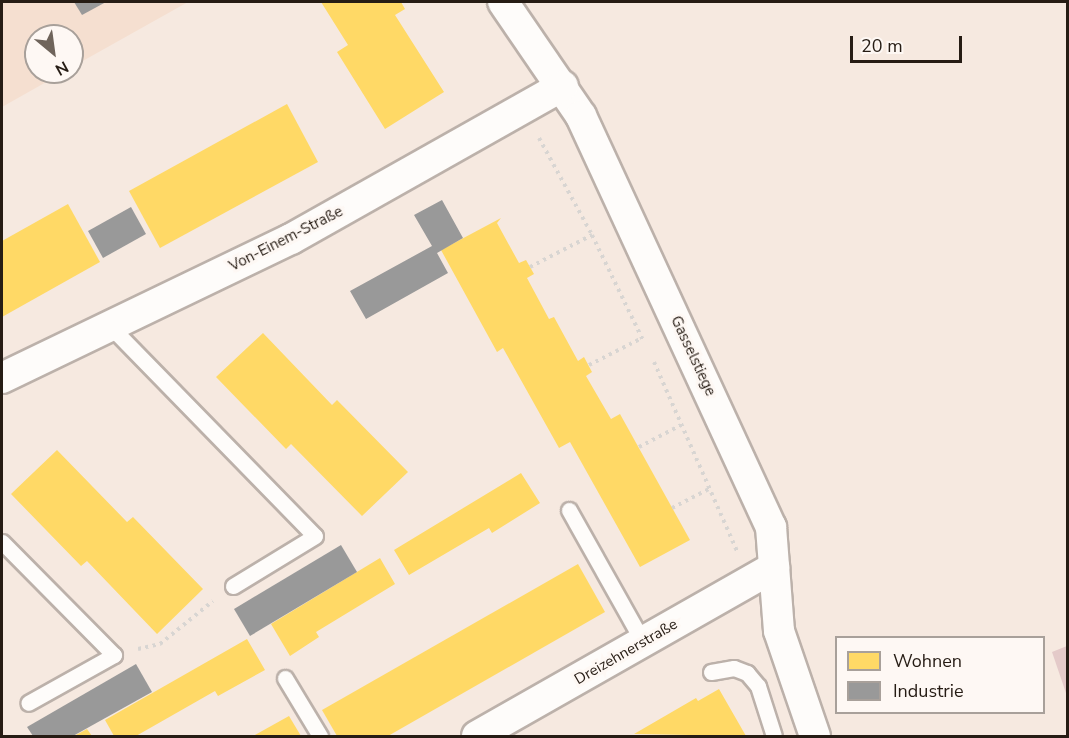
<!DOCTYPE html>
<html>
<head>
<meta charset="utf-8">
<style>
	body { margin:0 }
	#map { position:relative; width:1069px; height:738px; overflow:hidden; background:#f6e9e0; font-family:"Nunito Sans",sans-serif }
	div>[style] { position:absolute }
	.built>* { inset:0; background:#f5dfd0 }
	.green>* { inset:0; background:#e4cac9 }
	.homes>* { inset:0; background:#ffd966 }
	.industry>* { inset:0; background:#999 }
	.path>* { height:4px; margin-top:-2px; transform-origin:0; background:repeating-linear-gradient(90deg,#d8d5d2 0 3px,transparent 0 7.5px) }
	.roads { filter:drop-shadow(2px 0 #bcb1aa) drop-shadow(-2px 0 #bcb1aa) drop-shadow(0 2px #bcb1aa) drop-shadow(0 -2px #bcb1aa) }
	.service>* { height:15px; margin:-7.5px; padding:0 7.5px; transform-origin:7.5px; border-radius:7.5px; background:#fefcfa }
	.minor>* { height:30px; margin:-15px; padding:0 15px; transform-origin:15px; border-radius:15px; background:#fefcfa }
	span { translate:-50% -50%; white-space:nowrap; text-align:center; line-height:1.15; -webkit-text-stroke:6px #fef8f4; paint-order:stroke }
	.street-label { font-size:15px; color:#261c14 }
	.frame { position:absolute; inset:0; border:3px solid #261c14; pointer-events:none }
	.legend { position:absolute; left:835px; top:636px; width:210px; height:78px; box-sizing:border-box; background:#fef8f4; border:2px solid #a8a09a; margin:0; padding:8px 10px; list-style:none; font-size:18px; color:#261c14 }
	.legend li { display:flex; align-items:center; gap:12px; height:30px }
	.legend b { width:30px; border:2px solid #a8a09a }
	.north { position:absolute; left:24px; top:24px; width:60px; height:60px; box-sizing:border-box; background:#fef8f4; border:2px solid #a8a09a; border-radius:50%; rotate:151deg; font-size:16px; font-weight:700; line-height:24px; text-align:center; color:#261c14 }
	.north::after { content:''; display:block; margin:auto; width:21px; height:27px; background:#6f645b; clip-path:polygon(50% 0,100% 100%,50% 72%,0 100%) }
	.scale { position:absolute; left:850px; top:36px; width:112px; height:27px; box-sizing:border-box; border:3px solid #261c14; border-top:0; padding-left:8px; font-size:18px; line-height:21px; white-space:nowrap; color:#261c14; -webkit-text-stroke:4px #fef8f4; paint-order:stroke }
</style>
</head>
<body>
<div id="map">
	<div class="built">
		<div style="clip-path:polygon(2px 2px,188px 2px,72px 67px,72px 36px,36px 36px,36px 72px,64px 72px,2px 107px)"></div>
	</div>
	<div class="green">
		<div style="clip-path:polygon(1067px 646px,1068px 646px,1067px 696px,1052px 652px)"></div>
	</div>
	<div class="homes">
		<div style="clip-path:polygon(321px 2px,401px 2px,405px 9px,395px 15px,444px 92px,385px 129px,337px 52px,348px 45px)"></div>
		<div style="clip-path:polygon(287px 104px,318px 162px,160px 248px,129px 191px)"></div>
		<div style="clip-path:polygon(68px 204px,100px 262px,2px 317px,2px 241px)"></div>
		<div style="clip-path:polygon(501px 218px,497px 223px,519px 263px,526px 260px,534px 274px,527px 278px,549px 319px,554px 317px,578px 361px,584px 357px,592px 372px,586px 376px,611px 419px,620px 414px,690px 540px,640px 567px,570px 442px,559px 448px,503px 348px,497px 352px,441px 250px)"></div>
		<div style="clip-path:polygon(263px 333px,332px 405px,337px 400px,408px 472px,362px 516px,291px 444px,286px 449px,216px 377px)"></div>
		<div style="clip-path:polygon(57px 450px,127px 522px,133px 517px,203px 589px,157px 634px,87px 561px,81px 566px,11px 494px)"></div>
		<div style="clip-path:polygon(521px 473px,540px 503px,492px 533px,489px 528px,409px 575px,394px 550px)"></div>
		<div style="clip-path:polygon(380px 558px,395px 584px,316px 632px,319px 637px,290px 656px,271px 624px)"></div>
		<div style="clip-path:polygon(578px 564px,605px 612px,388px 736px,337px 736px,322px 710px)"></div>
		<div style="clip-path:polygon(247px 639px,265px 670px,218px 696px,215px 691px,136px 736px,114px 736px,105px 720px)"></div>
		<div style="clip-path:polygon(719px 689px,746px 736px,634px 734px,696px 698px,698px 701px)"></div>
		<div style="clip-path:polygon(289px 716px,301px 736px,253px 736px)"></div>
		<div style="clip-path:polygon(87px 729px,92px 736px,74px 736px)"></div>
	</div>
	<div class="industry">
		<div style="clip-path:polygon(74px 2px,106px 2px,82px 15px)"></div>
		<div style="clip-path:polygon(442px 200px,463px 238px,437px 253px,448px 273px,366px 319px,350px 291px,432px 246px,414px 215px)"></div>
		<div style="clip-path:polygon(131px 207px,146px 234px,103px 258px,88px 231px)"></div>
		<div style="clip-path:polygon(341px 545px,357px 572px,250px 636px,234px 609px)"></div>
		<div style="clip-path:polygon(136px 664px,152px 692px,73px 736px,33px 736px,27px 727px)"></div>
	</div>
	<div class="path">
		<div style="left:539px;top:138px;width:111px;rotate:61.3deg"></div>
		<div style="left:592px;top:235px;width:119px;rotate:64.1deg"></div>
		<div style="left:530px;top:267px;width:70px;rotate:-27.3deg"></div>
		<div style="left:654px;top:362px;width:206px;rotate:66.3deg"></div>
		<div style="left:589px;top:365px;width:59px;rotate:-27deg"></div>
		<div style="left:639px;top:447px;width:47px;rotate:-27.6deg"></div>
		<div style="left:672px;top:508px;width:42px;rotate:-27.2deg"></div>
		<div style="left:138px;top:649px;width:23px;rotate:-13deg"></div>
		<div style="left:160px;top:644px;width:68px;rotate:-39.1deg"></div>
	</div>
	<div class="roads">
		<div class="service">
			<div style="left:110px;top:326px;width:293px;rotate:45.7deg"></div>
			<div style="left:315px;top:536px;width:96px;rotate:148.6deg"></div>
			<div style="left:569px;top:510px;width:151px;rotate:60.7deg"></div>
			<div style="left:2px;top:542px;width:159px;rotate:45.3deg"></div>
			<div style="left:114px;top:655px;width:98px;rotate:150.8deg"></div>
			<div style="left:711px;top:672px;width:23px;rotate:-10deg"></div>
			<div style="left:734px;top:668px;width:14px;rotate:21deg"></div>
			<div style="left:747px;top:673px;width:17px;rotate:50deg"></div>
			<div style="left:758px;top:686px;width:52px;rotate:72.3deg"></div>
			<div style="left:285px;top:678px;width:68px;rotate:58.9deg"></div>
		</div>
		<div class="minor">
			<div style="left:503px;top:2px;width:138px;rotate:55.6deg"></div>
			<div style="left:581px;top:116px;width:453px;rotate:65.2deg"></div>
			<div style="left:771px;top:527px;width:104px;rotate:85.6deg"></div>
			<div style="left:779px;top:631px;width:111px;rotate:71.1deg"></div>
			<div style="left:2px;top:378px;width:321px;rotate:-25.7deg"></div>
			<div style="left:291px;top:239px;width:312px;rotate:-29.4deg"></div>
			<div style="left:477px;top:736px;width:342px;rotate:-29.6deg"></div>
		</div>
	</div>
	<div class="street-label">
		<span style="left:286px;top:239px;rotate:-27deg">Von-Einem-Straße</span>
		<span style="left:693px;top:356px;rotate:65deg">Gasselstiege</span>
		<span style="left:626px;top:652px;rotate:-30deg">Dreizehnerstraße</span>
	</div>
	<div class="frame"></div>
	<ul class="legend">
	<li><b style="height:16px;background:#ffd966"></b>Wohnen</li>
	<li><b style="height:16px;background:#999"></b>Industrie</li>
	</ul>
	<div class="north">N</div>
	<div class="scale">20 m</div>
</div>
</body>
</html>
